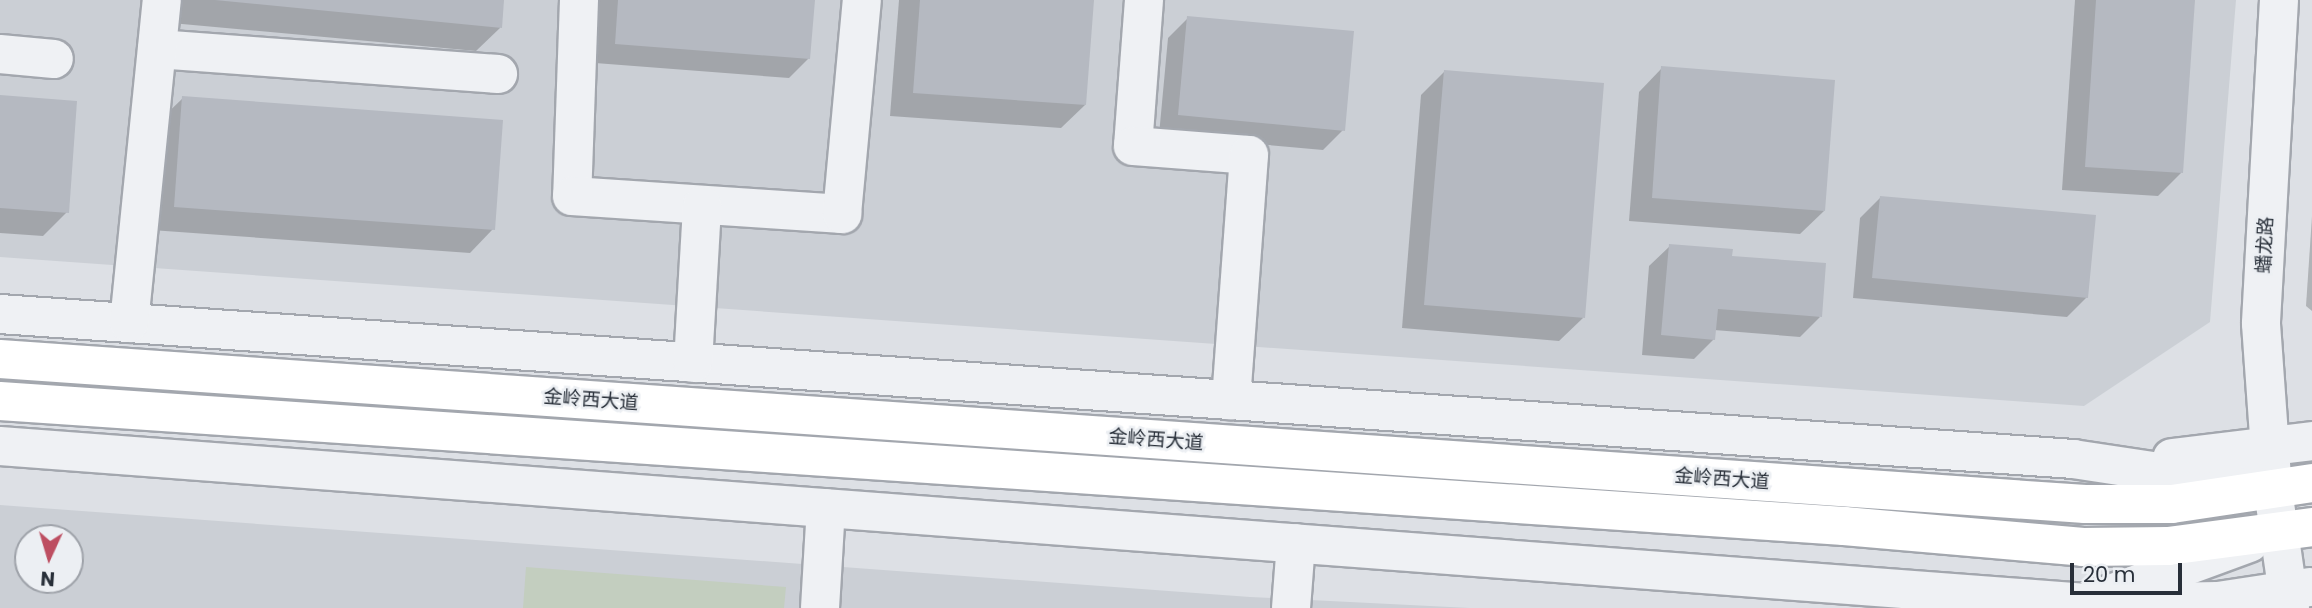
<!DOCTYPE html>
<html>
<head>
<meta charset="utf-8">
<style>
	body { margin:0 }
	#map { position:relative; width:2312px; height:608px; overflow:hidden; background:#dde0e5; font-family:Poppins,"Noto Sans SC",sans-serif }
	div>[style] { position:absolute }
	.built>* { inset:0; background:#cbcfd5 }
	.green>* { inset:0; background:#c3cebf }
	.shadow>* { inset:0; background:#0003 }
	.building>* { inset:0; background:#b5b9c1 }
	.roads { filter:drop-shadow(2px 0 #a3a7ae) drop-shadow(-2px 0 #a3a7ae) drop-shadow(0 2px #a3a7ae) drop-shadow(0 -2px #a3a7ae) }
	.minor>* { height:38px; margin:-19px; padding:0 19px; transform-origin:19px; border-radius:19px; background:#eff1f4 }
	.major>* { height:38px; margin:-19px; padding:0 19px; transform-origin:19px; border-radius:19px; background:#fff }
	span { translate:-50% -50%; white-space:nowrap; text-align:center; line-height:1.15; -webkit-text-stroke:5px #eceff3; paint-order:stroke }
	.street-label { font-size:19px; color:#282f39 }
	.north { position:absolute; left:14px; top:524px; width:70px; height:70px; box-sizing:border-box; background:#eceff3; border:2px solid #9ea2a9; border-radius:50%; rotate:184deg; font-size:19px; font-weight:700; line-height:28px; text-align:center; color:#282f39 }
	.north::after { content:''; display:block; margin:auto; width:24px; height:32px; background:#bd4e61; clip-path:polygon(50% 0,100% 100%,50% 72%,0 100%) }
	.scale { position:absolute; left:2070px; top:563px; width:112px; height:32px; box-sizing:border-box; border:4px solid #282f39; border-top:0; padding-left:9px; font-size:21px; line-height:24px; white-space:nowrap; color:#282f39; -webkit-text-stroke:5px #eceff3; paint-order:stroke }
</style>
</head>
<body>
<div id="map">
	<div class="built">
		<div style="clip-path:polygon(0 0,2236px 0,2210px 322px,2084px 406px,0 257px)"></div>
		<div style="clip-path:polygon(evenodd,0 505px,1250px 597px,1470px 608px,0 608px,0 505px,28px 538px,70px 538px,70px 580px,28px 580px,28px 538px)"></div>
	</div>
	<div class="green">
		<div style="clip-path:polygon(526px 567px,786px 587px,784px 608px,523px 608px)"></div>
	</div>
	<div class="shadow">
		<div style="clip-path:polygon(173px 0,502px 0,500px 28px,476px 51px,171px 23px)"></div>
		<div style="clip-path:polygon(600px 0,813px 0,809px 58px,789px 78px,595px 63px)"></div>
		<div style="clip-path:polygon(899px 0,1092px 0,1085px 105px,1061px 128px,890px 116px)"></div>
		<div style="clip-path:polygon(2075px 0,2193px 0,2181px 173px,2158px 196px,2062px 190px)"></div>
		<div style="clip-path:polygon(1188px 18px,1343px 130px,1323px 150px,1159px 135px,1168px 38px)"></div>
		<div style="clip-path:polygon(1662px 68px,1824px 211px,1800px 234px,1629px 221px,1639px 92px)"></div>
		<div style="clip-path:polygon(1444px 72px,1583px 318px,1559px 341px,1402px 328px,1421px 95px)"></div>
		<div style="clip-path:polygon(0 97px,67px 212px,43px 236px,0 233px)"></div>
		<div style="clip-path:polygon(183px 98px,493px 229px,470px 253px,151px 230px,159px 121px)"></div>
		<div style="clip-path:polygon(1880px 198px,2087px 297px,2067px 317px,1853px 298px,1860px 218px)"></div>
		<div style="clip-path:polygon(2312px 216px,2312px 311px,2306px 306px)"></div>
		<div style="clip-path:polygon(1670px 246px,1731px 257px,1820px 317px,1800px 337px,1714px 330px,1714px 339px,1694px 359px,1642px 355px,1649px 266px)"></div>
	</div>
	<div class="building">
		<div style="clip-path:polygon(215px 0,504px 0,502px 28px)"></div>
		<div style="clip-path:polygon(618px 0,815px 0,810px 59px,615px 44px)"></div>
		<div style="clip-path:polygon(920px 0,1094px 0,1086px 105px,913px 93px)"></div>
		<div style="clip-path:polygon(2096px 0,2195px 0,2183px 173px,2085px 167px)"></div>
		<div style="clip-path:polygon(1187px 16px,1354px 31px,1345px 131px,1178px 115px)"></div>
		<div style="clip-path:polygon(1661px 66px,1835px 80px,1825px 211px,1652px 198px)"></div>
		<div style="clip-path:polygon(1444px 70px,1604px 83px,1585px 318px,1424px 305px)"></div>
		<div style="clip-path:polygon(0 95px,77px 101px,69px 213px,0 208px)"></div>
		<div style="clip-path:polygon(182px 96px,503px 120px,495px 230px,174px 207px)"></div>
		<div style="clip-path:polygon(1880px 196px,2096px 215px,2088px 298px,1872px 278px)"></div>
		<div style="clip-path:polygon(1669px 244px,1733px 249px,1732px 256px,1826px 263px,1822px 317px,1718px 309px,1715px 340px,1661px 335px)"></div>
	</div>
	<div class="roads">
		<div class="minor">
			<div style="left:579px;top:0;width:196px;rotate:92deg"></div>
			<div style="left:572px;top:196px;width:271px;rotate:3.8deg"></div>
			<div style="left:842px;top:214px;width:215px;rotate:-84.7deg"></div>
			<div style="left:1144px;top:0;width:146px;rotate:94.3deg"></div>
			<div style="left:1133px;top:146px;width:116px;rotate:4.4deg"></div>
			<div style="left:1249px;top:155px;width:246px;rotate:94.2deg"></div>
			<div style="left:2279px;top:0;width:324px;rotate:93.2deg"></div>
			<div style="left:2261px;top:324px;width:166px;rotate:85.9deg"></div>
			<div style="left:2273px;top:490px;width:119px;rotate:81.8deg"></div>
			<div style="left:157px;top:49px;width:342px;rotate:4.2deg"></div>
			<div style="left:0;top:54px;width:54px;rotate:5.3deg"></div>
			<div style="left:0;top:314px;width:2078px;rotate:4deg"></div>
			<div style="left:2073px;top:459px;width:188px;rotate:8.6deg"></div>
			<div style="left:129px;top:323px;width:325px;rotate:-84.2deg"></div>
			<div style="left:693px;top:363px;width:158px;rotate:-86.7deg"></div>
			<div style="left:0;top:446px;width:2092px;rotate:4.3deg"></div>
			<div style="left:2086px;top:603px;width:174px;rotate:-20.2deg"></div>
			<div style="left:2172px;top:458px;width:141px;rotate:-6.9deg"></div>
			<div style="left:2109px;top:603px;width:109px;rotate:-1.1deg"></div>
			<div style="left:2218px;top:601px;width:93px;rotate:-8.7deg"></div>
			<div style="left:820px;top:608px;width:100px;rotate:-86.6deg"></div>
			<div style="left:1291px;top:608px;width:65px;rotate:-85.6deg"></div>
		</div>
		<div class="major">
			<div style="left:0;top:359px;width:2090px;rotate:3.98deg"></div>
			<div style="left:2085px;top:504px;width:87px"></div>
			<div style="left:2172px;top:504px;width:142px;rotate:-8.5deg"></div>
			<div style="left:0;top:401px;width:1848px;rotate:3.88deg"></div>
			<div style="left:1844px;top:526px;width:240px;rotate:5deg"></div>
			<div style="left:2083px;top:547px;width:85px;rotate:-0.7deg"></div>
			<div style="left:2168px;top:546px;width:145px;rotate:-7.5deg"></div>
		</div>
	</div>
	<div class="street-label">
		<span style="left:2265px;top:245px;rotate:-87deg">蟠龙路</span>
		<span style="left:591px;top:400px;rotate:4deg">金岭西大道</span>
		<span style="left:1156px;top:440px;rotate:4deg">金岭西大道</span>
		<span style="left:1722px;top:479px;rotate:4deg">金岭西大道</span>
	</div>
	<div class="north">N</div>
	<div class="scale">20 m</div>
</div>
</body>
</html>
